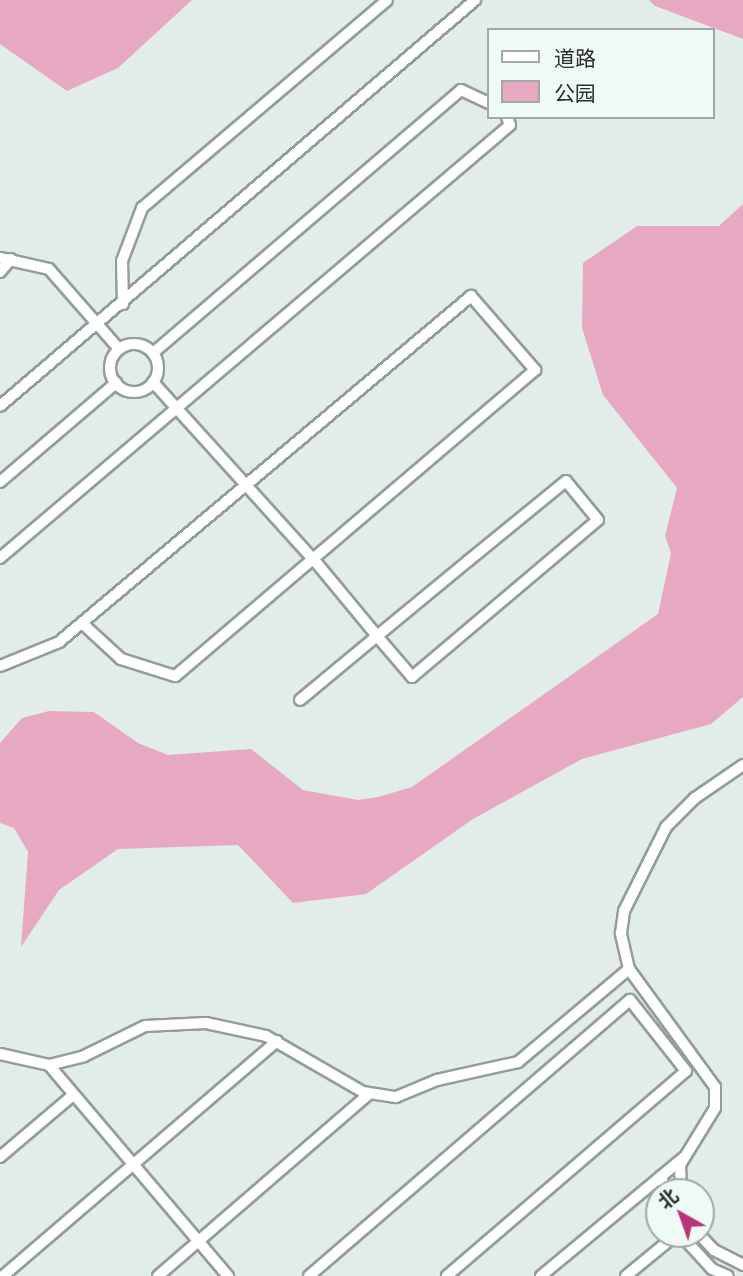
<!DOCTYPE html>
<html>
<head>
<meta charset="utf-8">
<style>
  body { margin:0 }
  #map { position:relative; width:743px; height:1276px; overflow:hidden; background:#e2ede9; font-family:"Asap Condensed","Noto Sans SC",sans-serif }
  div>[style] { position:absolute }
  .green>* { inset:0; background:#e7a9c2 }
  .roads { filter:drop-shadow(2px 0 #939d9a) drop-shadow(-2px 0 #939d9a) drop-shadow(0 2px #939d9a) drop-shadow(0 -2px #939d9a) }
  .street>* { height:10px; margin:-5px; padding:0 5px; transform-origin:5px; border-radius:5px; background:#fff }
  .street>.ring { margin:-5px; padding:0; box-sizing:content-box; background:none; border:10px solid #fff; border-radius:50% }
  span { translate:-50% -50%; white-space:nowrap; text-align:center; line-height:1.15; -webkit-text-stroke:6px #effaf6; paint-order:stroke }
  .legend { position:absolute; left:487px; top:28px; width:228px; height:91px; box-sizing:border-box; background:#effaf6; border:2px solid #a1a9a6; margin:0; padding:9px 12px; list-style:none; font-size:21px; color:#2b2f2e }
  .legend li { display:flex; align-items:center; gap:14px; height:35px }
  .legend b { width:35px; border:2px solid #a1a9a6 }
  .north { position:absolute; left:645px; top:1178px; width:70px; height:70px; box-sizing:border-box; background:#effaf6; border:2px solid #a1a9a6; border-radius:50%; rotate:320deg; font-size:19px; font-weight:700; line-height:28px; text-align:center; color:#2b2f2e }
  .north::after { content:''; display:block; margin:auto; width:24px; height:32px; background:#b9347a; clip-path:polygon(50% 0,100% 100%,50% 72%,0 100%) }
</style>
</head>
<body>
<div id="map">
  <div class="green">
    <i style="clip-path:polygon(0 0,192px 0,118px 68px,67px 91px,0 44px)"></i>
    <i style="clip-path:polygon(649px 0,743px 0,743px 39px,655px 6px)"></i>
    <i style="clip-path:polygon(743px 204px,743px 697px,711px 724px,582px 759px,473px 819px,366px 894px,293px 903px,238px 845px,118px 849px,59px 890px,21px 947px,28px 852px,14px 828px,0 823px,0 743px,22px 718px,49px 711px,94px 712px,138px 743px,168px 755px,251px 749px,303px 790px,358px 800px,378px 797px,412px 787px,658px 614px,671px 553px,665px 536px,677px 488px,603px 395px,582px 328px,583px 263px,637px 226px,719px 226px)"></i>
  </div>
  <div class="roads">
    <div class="street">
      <i style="left:0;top:258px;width:50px;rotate:12.7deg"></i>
      <i style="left:49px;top:269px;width:106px;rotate:48.8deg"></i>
      <i style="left:0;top:272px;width:17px;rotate:-50deg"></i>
      <i style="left:123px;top:304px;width:43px;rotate:-91.3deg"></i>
      <i style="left:122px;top:261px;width:57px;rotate:-69.3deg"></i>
      <i style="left:142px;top:208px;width:321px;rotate:-40.3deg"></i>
      <i class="ring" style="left:110px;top:344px;width:38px;height:38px"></i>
      <i style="left:153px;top:353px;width:405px;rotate:-40.5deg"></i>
      <i style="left:461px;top:90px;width:31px;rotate:25deg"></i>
      <i style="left:153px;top:382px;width:241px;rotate:47.9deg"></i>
      <i style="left:315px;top:561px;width:97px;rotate:50.4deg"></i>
      <i style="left:377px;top:636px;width:54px;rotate:49.5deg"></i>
      <i style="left:412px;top:677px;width:243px;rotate:-40.2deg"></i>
      <i style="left:598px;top:520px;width:50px;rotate:-129.4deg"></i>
      <i style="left:566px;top:481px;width:127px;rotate:140.8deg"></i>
      <i style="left:468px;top:561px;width:118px;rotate:140.5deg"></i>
      <i style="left:377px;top:636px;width:100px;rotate:140.3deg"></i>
      <i style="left:0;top:406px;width:625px;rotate:-40.52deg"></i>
      <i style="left:0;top:482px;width:153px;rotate:-40.5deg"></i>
      <i style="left:0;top:558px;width:669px;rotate:-40.33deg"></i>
      <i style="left:510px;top:125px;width:9px;rotate:-111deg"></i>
      <i style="left:0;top:666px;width:64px;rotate:-22.1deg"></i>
      <i style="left:59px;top:642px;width:538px;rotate:-40.02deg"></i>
      <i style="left:471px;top:296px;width:98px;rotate:49.1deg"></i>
      <i style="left:535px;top:370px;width:472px;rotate:139.6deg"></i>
      <i style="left:175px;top:676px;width:57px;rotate:-162.5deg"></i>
      <i style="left:121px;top:659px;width:53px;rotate:-137.3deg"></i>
      <i style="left:0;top:1054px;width:50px;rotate:12.7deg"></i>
      <i style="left:49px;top:1065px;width:36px;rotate:-14deg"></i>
      <i style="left:84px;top:1056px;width:68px;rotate:-26.2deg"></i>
      <i style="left:145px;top:1026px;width:61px;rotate:-2.8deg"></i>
      <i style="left:206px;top:1023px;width:61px;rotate:12.2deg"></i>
      <i style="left:266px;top:1036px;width:112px;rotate:30deg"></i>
      <i style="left:363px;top:1092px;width:33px;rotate:9deg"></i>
      <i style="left:396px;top:1097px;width:44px;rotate:-22.5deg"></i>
      <i style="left:437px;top:1080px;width:83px;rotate:-12.5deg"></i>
      <i style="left:518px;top:1062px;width:145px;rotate:-40deg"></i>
      <i style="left:49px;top:1065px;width:277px;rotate:49.7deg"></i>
      <i style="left:0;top:1157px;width:94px;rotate:-40.3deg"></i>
      <i style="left:661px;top:1176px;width:17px;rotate:73deg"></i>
      <i style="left:681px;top:1192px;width:27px;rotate:-92deg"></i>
      <i style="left:680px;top:1165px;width:67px;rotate:-58.4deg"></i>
      <i style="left:715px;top:1108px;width:21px;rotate:-90deg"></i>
      <i style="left:715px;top:1087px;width:146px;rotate:-126.1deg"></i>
      <i style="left:629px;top:969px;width:37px;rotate:-103deg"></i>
      <i style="left:621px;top:933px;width:22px;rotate:-82deg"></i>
      <i style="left:624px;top:911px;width:94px;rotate:-63.4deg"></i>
      <i style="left:666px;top:827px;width:41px;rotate:-45deg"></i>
      <i style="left:695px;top:798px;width:58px;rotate:-34.5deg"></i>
      <i style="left:680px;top:1234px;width:47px;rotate:47.6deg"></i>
      <i style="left:712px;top:1269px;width:17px;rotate:24deg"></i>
      <i style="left:699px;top:1234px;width:22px;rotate:47deg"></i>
      <i style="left:714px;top:1250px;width:33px;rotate:27deg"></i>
      <i style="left:3px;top:1276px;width:361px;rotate:-40.6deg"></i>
      <i style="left:158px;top:1276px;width:279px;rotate:-40.8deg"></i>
      <i style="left:309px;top:1276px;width:423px;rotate:-40.7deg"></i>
      <i style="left:630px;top:1000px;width:90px;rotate:51.7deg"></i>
      <i style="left:686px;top:1071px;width:315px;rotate:139.4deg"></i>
      <i style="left:541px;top:1276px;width:185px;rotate:-39.7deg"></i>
      <i style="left:626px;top:1276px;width:66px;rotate:-39.5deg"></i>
    </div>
  </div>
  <ul class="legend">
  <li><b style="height:9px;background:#fff"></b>道路</li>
  <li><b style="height:19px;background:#e7a9c2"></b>公园</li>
  </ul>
  <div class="north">北</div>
</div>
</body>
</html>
